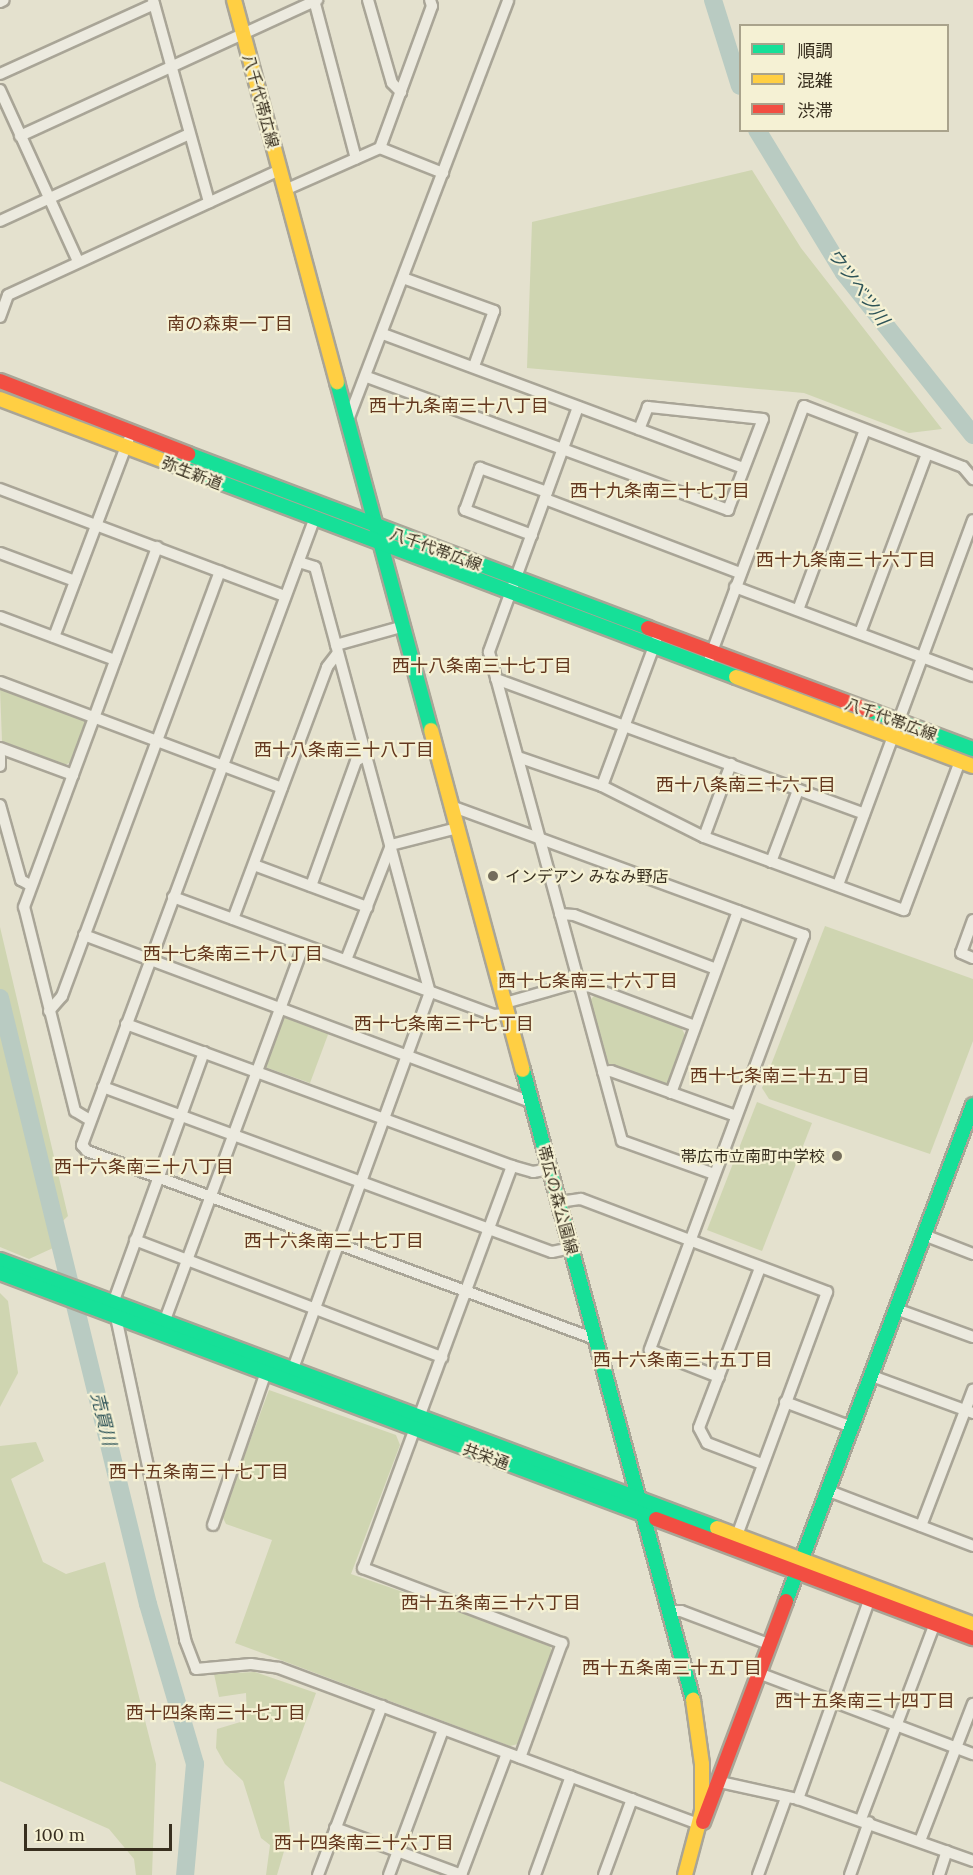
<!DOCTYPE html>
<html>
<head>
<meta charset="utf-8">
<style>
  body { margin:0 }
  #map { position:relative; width:973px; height:1875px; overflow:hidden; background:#e4e1ce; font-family:Lora,"Noto Sans JP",serif }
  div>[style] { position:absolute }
  .green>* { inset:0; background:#cfd5b1 }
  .river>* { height:18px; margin:-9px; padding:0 9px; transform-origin:9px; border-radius:9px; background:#b9cbc2 }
  .roads { filter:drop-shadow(2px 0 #a9a597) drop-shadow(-2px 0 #a9a597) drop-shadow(0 2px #a9a597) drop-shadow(0 -2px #a9a597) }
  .street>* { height:10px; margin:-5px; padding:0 5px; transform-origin:5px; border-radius:5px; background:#eceadf }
  .fast>* { height:14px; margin:-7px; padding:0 7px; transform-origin:7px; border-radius:7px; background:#16e098 }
  .slow>* { height:14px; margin:-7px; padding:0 7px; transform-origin:7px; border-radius:7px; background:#ffcf43 }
  .jam>* { height:14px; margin:-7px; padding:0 7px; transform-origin:7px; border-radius:7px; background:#f24e42 }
  .dots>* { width:16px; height:16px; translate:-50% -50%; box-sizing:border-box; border:3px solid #f5f1d4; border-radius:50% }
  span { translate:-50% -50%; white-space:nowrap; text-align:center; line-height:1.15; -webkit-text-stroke:4.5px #f5f1d4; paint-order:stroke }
  .street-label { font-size:16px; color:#382f1f }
  .poi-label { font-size:16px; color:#382f1f }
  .left { translate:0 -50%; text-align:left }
  .right { translate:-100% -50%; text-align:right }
  .water-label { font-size:18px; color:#2e5458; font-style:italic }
  .neighbourhood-label { font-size:18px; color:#64381f }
  .legend { position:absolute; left:739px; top:24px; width:210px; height:108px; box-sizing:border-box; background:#f5f1d4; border:2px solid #a9a38c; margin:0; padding:8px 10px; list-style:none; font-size:18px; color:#382f1f }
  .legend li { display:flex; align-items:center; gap:12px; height:30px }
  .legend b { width:30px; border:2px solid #a9a38c }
  .scale { position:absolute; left:24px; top:1824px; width:148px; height:27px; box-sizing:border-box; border:3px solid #382f1f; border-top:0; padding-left:8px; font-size:18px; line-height:21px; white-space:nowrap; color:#382f1f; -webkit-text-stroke:4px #f5f1d4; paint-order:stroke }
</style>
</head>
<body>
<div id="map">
  <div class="green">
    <i style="clip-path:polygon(752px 170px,801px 248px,942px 429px,909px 433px,804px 393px,527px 368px,532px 222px)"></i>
    <i style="clip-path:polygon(0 688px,86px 720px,73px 761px,65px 765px,2px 741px)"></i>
    <i style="clip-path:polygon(825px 926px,973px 979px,973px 1041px,930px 1154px,769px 1099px,762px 1088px)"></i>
    <i style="clip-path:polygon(0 927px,68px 1216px,50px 1233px,53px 1248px,29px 1259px,0 1247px)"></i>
    <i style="clip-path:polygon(595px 995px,681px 1027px,685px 1035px,667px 1085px,606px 1066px,589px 1001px)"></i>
    <i style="clip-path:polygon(284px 1016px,329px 1032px,310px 1083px,265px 1067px)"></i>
    <i style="clip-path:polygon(757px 1102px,812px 1123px,762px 1251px,707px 1230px)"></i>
    <i style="clip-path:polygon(0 1293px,8px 1301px,18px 1373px,0 1407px)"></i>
    <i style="clip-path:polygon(269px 1390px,396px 1435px,400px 1445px,351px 1574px,548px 1642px,552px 1651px,518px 1744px,510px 1746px,235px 1643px,272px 1540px,226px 1524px,222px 1516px)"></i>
    <i style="clip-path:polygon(36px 1442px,44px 1461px,11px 1479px,43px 1562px,66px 1574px,105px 1562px,156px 1764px,152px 1875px,136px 1875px,134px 1859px,109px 1829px,0 1781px,0 1446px)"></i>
    <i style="clip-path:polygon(255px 1672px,316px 1693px,284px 1782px,290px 1831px,277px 1875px,266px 1875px,270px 1845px,261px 1838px,243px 1781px,225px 1764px,216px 1748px,217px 1729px,247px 1720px,246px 1693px,219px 1697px,214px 1674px)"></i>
  </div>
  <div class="river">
    <i style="left:713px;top:0;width:90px;rotate:72.6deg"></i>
    <i style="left:757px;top:130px;width:167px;rotate:58.7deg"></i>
    <i style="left:844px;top:273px;width:207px;rotate:51.5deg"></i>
    <i style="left:0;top:998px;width:624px;rotate:76.28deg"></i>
    <i style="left:148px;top:1604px;width:167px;rotate:73.6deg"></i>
    <i style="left:195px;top:1764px;width:111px;rotate:95.1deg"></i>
  </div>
  <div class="roads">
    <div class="street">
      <i style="left:153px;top:0;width:210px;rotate:74.5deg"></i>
      <i style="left:314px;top:0;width:164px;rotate:75.2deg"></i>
      <i style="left:368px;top:0;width:86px;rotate:73.9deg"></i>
      <i style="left:392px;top:83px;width:13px;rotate:45deg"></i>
      <i style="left:0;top:2px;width:4px;rotate:-27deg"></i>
      <i style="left:0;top:74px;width:169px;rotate:-24.4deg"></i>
      <i style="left:0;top:90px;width:188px;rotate:65.5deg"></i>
      <i style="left:20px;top:136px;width:327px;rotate:-24.6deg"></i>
      <i style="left:380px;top:148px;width:68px;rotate:21.6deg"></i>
      <i style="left:285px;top:190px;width:104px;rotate:-23.9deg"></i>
      <i style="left:380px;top:148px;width:151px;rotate:-69.9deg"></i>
      <i style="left:432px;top:6px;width:6px;rotate:-108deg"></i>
      <i style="left:0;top:221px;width:208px;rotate:-24.7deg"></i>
      <i style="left:403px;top:278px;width:97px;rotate:19.9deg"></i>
      <i style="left:494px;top:311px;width:59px;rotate:110deg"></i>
      <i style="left:0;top:317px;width:23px;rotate:-70deg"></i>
      <i style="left:8px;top:295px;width:299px;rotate:-24.7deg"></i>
      <i style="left:383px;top:334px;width:384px;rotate:20.4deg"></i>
      <i style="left:367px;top:377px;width:385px;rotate:20.2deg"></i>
      <i style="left:728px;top:510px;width:97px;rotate:-69deg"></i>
      <i style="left:763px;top:419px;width:116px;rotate:-174deg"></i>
      <i style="left:648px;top:407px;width:24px;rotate:112deg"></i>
      <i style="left:578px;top:407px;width:261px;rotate:110deg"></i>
      <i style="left:489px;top:652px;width:507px;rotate:74.78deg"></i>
      <i style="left:622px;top:1141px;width:98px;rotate:19.7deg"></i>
      <i style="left:348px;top:420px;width:449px;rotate:-69.1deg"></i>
      <i style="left:0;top:489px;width:304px;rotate:20.6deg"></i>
      <i style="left:545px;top:499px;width:209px;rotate:20.8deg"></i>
      <i style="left:314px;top:520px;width:667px;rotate:110.36deg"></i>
      <i style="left:82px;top:1145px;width:8px;rotate:50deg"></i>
      <i style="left:87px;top:1151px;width:542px;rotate:20.31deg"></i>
      <i style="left:532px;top:535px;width:72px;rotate:-159.5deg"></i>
      <i style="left:465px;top:510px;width:45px;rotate:-70.3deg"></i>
      <i style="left:480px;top:468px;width:71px;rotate:19.7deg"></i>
      <i style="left:0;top:553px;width:80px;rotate:20.5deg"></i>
      <i style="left:735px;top:587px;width:254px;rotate:20.5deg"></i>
      <i style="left:798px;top:610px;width:192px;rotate:-69.6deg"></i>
      <i style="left:0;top:617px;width:123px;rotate:20.5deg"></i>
      <i style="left:860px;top:633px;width:191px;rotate:-69.5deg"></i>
      <i style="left:54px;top:637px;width:210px;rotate:-69.3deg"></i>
      <i style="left:336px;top:645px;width:71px;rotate:-15.6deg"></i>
      <i style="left:710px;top:657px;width:268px;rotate:-69.5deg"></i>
      <i style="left:804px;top:406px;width:170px;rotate:21deg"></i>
      <i style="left:963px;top:467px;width:16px;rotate:50deg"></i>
      <i style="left:496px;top:679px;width:392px;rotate:20.1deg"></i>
      <i style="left:0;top:682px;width:301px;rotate:20.6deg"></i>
      <i style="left:0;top:748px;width:78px;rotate:20.3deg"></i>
      <i style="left:0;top:756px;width:10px;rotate:90deg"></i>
      <i style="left:518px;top:757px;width:89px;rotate:19deg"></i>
      <i style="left:602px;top:786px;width:114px;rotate:26.6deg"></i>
      <i style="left:704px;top:837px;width:213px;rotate:20.1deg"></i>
      <i style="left:904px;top:910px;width:159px;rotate:-69.4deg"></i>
      <i style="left:602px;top:786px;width:155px;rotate:-69.6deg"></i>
      <i style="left:0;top:805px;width:78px;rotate:74.4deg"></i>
      <i style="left:21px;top:880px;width:10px;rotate:29deg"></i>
      <i style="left:451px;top:806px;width:376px;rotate:20.1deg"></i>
      <i style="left:804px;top:935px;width:443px;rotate:110.4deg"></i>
      <i style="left:650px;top:1350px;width:74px;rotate:21.4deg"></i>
      <i style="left:704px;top:837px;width:78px;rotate:-69.7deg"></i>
      <i style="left:771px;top:862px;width:77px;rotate:-69.4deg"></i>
      <i style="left:254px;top:865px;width:121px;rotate:20.4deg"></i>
      <i style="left:838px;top:885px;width:389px;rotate:-69.7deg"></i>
      <i style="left:311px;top:886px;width:133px;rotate:-70.2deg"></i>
      <i style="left:356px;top:761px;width:12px;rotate:-31deg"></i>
      <i style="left:173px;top:897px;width:341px;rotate:20.2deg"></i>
      <i style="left:493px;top:1015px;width:14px;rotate:-4deg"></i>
      <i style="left:560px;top:914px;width:14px;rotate:4deg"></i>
      <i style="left:574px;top:915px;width:152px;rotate:20.8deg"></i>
      <i style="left:233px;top:919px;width:269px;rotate:-69.5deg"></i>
      <i style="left:327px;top:667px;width:16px;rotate:-52deg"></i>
      <i style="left:973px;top:920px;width:35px;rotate:110deg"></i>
      <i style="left:961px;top:953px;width:13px;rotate:23deg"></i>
      <i style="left:84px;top:935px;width:477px;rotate:20.5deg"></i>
      <i style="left:346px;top:960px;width:123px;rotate:-68.6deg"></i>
      <i style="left:391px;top:845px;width:68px;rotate:-14.4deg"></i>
      <i style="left:580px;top:988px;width:8px;rotate:-14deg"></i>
      <i style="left:588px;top:986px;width:114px;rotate:20.5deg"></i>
      <i style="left:505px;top:1003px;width:77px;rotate:-15.8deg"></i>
      <i style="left:49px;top:1011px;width:20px;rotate:-49deg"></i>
      <i style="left:62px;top:996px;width:453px;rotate:-69.6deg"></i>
      <i style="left:126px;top:1024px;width:411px;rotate:20.2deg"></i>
      <i style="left:512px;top:1166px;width:22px;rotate:16deg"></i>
      <i style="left:533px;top:1172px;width:17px;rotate:-10deg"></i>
      <i style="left:204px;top:1052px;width:267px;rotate:109.9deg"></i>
      <i style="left:113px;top:1303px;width:345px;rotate:77.9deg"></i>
      <i style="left:185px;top:1640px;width:31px;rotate:69deg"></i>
      <i style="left:196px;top:1669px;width:55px;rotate:-5.2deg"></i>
      <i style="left:251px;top:1664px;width:28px;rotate:8deg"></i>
      <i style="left:279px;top:1668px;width:450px;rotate:20.4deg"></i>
      <i style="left:603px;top:1072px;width:8px;rotate:-7deg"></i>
      <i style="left:611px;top:1071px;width:133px;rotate:19.8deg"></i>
      <i style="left:103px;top:1087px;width:478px;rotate:20.2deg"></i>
      <i style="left:552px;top:1252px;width:19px;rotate:-12deg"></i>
      <i style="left:671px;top:1093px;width:194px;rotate:-69.8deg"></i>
      <i style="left:90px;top:1120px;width:17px;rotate:-149deg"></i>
      <i style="left:75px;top:1111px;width:210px;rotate:-104deg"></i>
      <i style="left:24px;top:907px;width:384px;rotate:-69.7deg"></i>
      <i style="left:512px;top:1166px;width:429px;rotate:110.3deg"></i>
      <i style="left:363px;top:1568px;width:213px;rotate:20.7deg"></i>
      <i style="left:562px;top:1643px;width:122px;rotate:110.1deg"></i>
      <i style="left:559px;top:1202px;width:22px;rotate:-8deg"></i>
      <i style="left:581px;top:1199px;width:263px;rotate:20.7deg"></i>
      <i style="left:827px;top:1292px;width:259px;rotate:110.3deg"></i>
      <i style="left:924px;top:1235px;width:53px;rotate:21.2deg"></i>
      <i style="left:135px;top:1240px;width:329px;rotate:20.9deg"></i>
      <i style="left:760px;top:1268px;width:171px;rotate:110.9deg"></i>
      <i style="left:699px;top:1428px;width:17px;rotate:62deg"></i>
      <i style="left:707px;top:1443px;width:59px;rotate:20.9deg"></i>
      <i style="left:896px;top:1309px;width:82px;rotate:20deg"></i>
      <i style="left:162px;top:1328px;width:407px;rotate:-69.7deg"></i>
      <i style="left:291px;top:1374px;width:406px;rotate:-70deg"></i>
      <i style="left:430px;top:993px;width:441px;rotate:-105.1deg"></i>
      <i style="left:315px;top:567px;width:17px;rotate:-163deg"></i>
      <i style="left:872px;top:1376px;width:108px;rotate:20.1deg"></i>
      <i style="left:785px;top:1402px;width:72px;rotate:20.5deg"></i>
      <i style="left:829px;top:1491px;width:154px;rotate:20.9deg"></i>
      <i style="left:213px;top:1525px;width:165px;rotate:-70.9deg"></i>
      <i style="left:921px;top:1526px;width:146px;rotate:-69.1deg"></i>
      <i style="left:870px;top:1598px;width:214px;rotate:109.7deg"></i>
      <i style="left:798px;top:1799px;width:186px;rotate:19.5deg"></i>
      <i style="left:671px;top:1611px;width:10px"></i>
      <i style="left:681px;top:1611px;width:96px;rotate:20.7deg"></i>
      <i style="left:761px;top:1674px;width:227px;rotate:20.7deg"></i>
      <i style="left:720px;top:1782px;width:75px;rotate:12.4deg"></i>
      <i style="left:861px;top:1819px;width:210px;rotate:-69.3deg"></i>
      <i style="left:335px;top:1828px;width:135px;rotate:20.3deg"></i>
      <i style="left:920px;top:1841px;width:147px;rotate:-68.9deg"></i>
      <i style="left:318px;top:1875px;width:181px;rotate:-69.3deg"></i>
      <i style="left:389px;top:1875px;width:155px;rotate:-69.6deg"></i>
      <i style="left:461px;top:1875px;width:130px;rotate:-69.3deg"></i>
      <i style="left:535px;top:1875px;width:105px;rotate:-70deg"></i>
      <i style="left:604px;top:1875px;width:81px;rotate:-69.8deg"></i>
      <i style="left:758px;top:1875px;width:82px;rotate:-70deg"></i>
      <i style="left:850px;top:1875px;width:56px;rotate:-70.3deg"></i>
      <i style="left:939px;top:1875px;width:25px;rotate:-72deg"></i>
    </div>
    <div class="fast">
      <i style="left:337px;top:382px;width:360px;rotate:74.9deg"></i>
      <i style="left:188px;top:454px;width:492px;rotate:20.7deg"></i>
      <i style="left:172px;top:464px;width:603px;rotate:20.69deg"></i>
      <i style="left:869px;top:710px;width:111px;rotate:20.6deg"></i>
      <i style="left:523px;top:1070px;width:653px;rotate:74.9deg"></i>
      <i style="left:0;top:1260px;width:765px;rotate:20.49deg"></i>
      <i style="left:0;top:1273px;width:701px;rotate:20.56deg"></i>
      <i style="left:786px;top:1601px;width:530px;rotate:-69.34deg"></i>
    </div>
    <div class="slow">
      <i style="left:234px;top:0;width:396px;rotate:74.9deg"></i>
      <i style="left:0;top:399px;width:184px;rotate:20.7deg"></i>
      <i style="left:736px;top:677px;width:253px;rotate:20.6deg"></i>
      <i style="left:431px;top:730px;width:352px;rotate:74.9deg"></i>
      <i style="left:717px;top:1528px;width:273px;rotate:20.6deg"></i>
      <i style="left:685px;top:1875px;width:66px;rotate:-75.1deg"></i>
      <i style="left:702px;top:1811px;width:47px;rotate:-90deg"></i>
      <i style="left:702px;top:1764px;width:65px;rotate:-98deg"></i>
    </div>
    <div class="jam">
      <i style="left:0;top:381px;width:202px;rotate:21.2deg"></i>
      <i style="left:648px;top:628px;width:236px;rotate:20.4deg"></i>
      <i style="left:656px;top:1519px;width:339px;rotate:20.6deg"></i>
      <i style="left:703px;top:1822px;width:236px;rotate:-69.4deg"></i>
    </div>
  </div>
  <div class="dots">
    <i style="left:493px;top:876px;background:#746d5c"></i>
    <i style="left:837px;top:1156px;background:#746d5c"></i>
  </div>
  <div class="street-label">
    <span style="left:261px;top:101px;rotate:75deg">八千代帯広線</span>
    <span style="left:192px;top:473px;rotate:21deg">弥生新道</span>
    <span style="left:436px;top:549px;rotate:20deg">八千代帯広線</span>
    <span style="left:891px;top:719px;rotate:20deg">八千代帯広線</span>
    <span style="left:558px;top:1200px;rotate:75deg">帯広の森公園線</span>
    <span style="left:486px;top:1456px;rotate:20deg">共栄通</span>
  </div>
  <div class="poi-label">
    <span class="left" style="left:505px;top:876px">インデアン みなみ野店</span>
    <span class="right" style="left:825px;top:1156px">帯広市立南町中学校</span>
  </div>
  <div class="water-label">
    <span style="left:858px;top:287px;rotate:54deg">ウツベツ川</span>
    <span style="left:103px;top:1419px;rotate:76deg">売買川</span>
  </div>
  <div class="neighbourhood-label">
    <span style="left:230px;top:324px">南の森東一丁目</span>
    <span style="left:459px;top:406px">西十九条南三十八丁目</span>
    <span style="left:660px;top:491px">西十九条南三十七丁目</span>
    <span style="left:846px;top:560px">西十九条南三十六丁目</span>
    <span style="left:482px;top:666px">西十八条南三十七丁目</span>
    <span style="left:344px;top:750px">西十八条南三十八丁目</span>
    <span style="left:746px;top:785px">西十八条南三十六丁目</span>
    <span style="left:233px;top:954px">西十七条南三十八丁目</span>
    <span style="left:588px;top:981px">西十七条南三十六丁目</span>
    <span style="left:444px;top:1024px">西十七条南三十七丁目</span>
    <span style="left:780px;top:1076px">西十七条南三十五丁目</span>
    <span style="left:144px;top:1167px">西十六条南三十八丁目</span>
    <span style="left:334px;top:1241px">西十六条南三十七丁目</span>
    <span style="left:683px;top:1360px">西十六条南三十五丁目</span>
    <span style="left:199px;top:1472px">西十五条南三十七丁目</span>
    <span style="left:491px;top:1603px">西十五条南三十六丁目</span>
    <span style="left:672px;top:1668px">西十五条南三十五丁目</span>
    <span style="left:865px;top:1701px">西十五条南三十四丁目</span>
    <span style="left:216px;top:1713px">西十四条南三十七丁目</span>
    <span style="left:364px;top:1843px">西十四条南三十六丁目</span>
  </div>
  <ul class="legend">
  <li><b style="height:8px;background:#16e098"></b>順調</li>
  <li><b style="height:8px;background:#ffcf43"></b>混雑</li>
  <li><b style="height:8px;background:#f24e42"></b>渋滞</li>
  </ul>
  <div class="scale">100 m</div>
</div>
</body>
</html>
